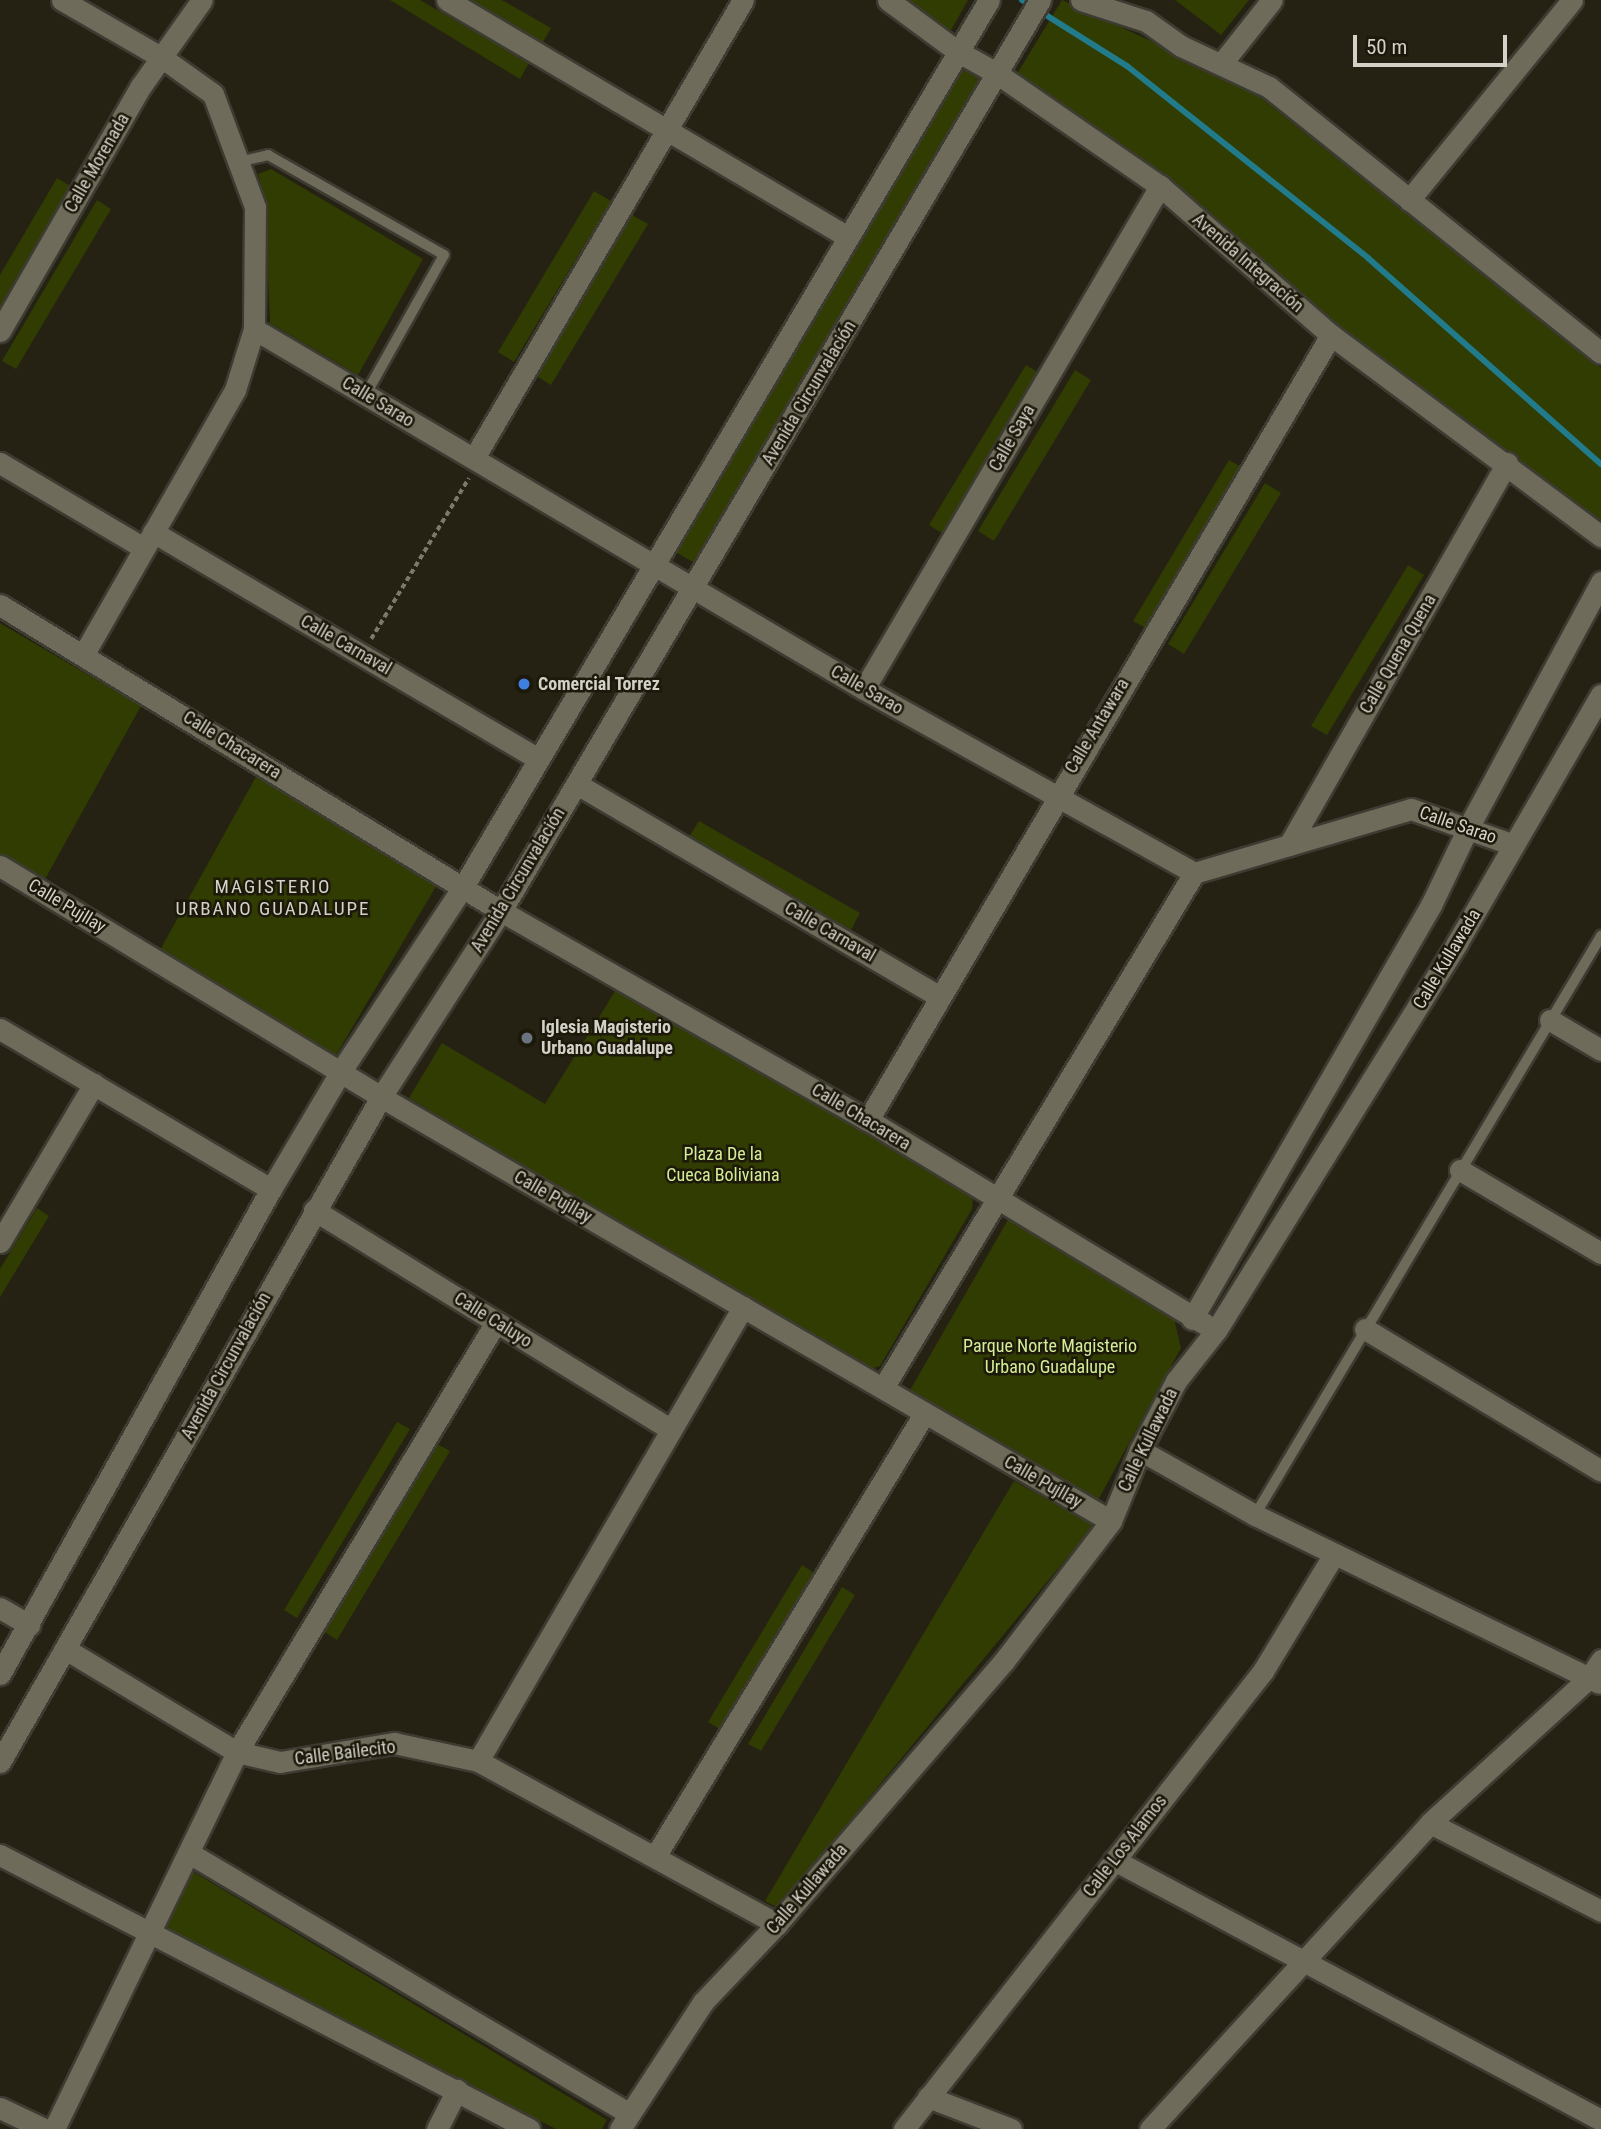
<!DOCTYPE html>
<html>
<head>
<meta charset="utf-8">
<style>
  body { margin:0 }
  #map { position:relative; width:1601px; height:2129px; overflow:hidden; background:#252214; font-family:"Roboto Condensed",sans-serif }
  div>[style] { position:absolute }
  .green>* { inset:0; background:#303c01 }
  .stream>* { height:6px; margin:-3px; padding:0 3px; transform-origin:3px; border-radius:3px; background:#227b8b }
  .path>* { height:3.5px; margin-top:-1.75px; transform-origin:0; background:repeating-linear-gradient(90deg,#7b786d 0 5px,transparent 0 8.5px) }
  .roads { filter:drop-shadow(2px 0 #3d3b32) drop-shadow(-2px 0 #3d3b32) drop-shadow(0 2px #3d3b32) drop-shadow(0 -2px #3d3b32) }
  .lane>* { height:10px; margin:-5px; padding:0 5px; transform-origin:5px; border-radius:5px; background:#6e6b5a }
  .street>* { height:21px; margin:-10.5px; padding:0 10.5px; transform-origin:10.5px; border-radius:10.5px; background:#6e6b5a }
  .secondary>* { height:21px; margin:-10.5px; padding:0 10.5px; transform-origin:10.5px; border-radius:10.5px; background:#6e6b5a }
  .dots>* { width:19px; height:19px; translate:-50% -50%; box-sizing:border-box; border:4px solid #1c180a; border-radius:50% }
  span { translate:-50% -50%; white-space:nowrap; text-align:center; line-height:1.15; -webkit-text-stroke:5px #1c180a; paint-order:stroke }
  .street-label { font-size:18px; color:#d3d1c8 }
  .poi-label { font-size:18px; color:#d3d1c8; font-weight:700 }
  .left { translate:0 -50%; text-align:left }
  .park-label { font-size:18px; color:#d4ed97 }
  .neighbourhood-label { font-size:19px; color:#d3d1c8; letter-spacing:2px }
  .scale { position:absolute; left:1353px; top:35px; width:154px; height:32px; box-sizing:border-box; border:4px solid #d3d1c8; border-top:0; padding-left:9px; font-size:21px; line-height:24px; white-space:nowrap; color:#d3d1c8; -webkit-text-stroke:5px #1c180a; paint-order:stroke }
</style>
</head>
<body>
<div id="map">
  <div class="green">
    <i style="clip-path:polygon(390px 0,420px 0,529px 63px,520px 79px)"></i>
    <i style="clip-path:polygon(465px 0,502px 0,551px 28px,542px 44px)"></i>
    <i style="clip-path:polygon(909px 0,968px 0,950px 32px)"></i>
    <i style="clip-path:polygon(1062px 0,1242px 83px,1601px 368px,1601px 526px,1330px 321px,1166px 178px,1017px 74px)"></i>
    <i style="clip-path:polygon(1175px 0,1249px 0,1221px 35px)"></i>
    <i style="clip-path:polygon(968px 69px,977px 75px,979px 84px,696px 564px,674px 551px,960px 73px)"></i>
    <i style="clip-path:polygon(271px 169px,423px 259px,358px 375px,270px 323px,265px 200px,258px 174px)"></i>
    <i style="clip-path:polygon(57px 178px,72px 187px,0 309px,0 275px)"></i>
    <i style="clip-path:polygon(594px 191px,611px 201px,514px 362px,498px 352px)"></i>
    <i style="clip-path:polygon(97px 200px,111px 209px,16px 369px,2px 361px)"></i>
    <i style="clip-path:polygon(632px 215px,648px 224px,551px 385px,535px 375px)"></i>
    <i style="clip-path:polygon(1026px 365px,1042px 375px,945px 535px,929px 525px)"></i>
    <i style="clip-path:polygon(1075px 370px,1091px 380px,994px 541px,978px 531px)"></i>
    <i style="clip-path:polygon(1229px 460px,1246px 470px,1149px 630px,1133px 621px)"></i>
    <i style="clip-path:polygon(1265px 483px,1281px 493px,1184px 654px,1168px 644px)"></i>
    <i style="clip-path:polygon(1408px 565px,1424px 575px,1327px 735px,1311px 726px)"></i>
    <i style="clip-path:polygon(0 623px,141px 706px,44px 881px,0 855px)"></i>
    <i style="clip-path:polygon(257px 775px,438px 883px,336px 1055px,160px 950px)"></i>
    <i style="clip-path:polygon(699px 821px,860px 913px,851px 930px,689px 837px)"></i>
    <i style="clip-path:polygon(619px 985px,973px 1196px,972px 1209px,880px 1366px,867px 1370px,409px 1098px,442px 1043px,545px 1104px)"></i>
    <i style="clip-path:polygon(37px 1208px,49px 1216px,0 1297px,0 1269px)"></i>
    <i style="clip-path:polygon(1009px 1218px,1173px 1314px,1181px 1348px,1098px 1500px,909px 1392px)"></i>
    <i style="clip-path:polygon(397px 1422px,410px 1429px,297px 1618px,284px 1610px)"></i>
    <i style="clip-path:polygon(437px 1444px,450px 1451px,337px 1640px,325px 1632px)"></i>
    <i style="clip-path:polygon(1014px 1481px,1094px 1525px,778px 1908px,765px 1901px)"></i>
    <i style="clip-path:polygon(802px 1565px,814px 1573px,720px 1729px,708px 1722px)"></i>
    <i style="clip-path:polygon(842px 1587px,855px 1595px,761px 1751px,748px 1744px)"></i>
    <i style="clip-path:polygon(192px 1871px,607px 2120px,602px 2129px,556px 2129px,163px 1930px)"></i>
  </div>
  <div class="stream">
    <i style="left:1022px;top:0;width:124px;rotate:32.2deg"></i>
    <i style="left:1127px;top:66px;width:308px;rotate:38.5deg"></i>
    <i style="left:1368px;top:258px;width:311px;rotate:41.5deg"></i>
  </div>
  <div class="path">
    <i style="left:371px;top:639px;width:188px;rotate:-58.7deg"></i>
  </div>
  <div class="roads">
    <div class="lane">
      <i style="left:238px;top:162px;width:31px;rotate:-13deg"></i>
      <i style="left:268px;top:155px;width:202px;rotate:29.6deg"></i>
      <i style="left:444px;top:255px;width:159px;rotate:119.3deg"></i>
      <i style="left:1255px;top:1515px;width:675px;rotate:-59.14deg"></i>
    </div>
    <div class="street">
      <i style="left:62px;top:0;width:118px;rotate:30deg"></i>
      <i style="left:164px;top:59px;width:60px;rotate:35.5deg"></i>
      <i style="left:213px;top:94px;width:121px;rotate:69.6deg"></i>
      <i style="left:255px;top:207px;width:122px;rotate:90.5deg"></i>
      <i style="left:254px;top:329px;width:64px;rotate:107.3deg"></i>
      <i style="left:235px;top:390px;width:304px;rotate:119.8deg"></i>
      <i style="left:447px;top:0;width:464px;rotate:30.6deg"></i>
      <i style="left:1081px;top:0;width:68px;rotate:17.9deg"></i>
      <i style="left:1146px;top:21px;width:43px;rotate:35.5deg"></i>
      <i style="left:1181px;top:46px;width:97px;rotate:25deg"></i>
      <i style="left:1269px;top:87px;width:425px;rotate:38.7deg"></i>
      <i style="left:1222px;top:63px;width:80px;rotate:-51.6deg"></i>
      <i style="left:998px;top:74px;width:197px;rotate:34.7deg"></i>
      <i style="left:1160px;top:186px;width:227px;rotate:41.1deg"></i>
      <i style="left:1331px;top:335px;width:337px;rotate:36.7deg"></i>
      <i style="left:1409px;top:200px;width:258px;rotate:-50.8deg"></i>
      <i style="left:254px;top:329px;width:708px;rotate:30.55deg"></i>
      <i style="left:864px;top:689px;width:378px;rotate:29.1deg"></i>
      <i style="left:1194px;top:873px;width:226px;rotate:-16.4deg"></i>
      <i style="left:1411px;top:809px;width:109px;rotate:19.3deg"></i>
      <i style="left:0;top:331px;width:283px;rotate:-60.1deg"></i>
      <i style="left:141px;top:86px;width:105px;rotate:-54.7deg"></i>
      <i style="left:474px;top:458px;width:531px;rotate:-59.57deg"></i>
      <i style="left:0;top:463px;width:167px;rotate:30.6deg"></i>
      <i style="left:153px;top:532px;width:447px;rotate:30.5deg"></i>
      <i style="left:864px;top:689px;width:584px;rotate:-59.52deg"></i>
      <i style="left:577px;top:784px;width:420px;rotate:30.4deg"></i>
      <i style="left:1289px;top:845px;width:440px;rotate:-60.3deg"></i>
      <i style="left:0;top:866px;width:446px;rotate:31.2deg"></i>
      <i style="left:381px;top:1097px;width:844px;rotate:30.15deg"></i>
      <i style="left:501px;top:911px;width:422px;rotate:29.7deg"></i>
      <i style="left:868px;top:1120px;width:394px;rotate:31.2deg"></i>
      <i style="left:1550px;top:1020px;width:59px;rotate:30.5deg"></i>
      <i style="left:0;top:1029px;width:315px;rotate:30.6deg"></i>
      <i style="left:868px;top:1120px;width:911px;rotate:-59.47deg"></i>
      <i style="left:1460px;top:1170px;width:164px;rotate:30.5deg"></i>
      <i style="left:314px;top:1210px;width:419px;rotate:31.6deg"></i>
      <i style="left:0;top:1242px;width:184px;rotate:-59.3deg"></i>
      <i style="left:1192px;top:1319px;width:478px;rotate:-60deg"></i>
      <i style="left:1431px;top:905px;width:85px;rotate:-64.3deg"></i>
      <i style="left:1468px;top:828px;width:280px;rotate:-61.6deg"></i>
      <i style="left:1365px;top:1329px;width:275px;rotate:31deg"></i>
      <i style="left:883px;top:1388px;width:602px;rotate:-58.87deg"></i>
      <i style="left:1140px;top:1450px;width:132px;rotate:29.5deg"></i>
      <i style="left:1255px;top:1515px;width:383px;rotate:26deg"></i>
      <i style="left:0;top:1608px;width:34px;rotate:30deg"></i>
      <i style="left:67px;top:1650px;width:198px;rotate:31deg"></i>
      <i style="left:237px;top:1752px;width:44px;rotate:13.1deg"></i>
      <i style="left:280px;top:1762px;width:116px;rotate:-9.5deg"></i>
      <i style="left:394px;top:1743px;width:86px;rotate:12.1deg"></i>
      <i style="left:478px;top:1761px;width:341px;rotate:28.6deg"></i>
      <i style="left:478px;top:1761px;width:526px;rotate:-59.73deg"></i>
      <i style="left:1430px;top:1823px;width:192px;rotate:27.2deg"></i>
      <i style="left:189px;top:1853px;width:512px;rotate:30.62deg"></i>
      <i style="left:0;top:1855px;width:596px;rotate:27.38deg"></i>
      <i style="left:656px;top:1855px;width:516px;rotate:-58.71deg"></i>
      <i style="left:1114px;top:1860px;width:552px;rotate:28.1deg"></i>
      <i style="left:928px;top:2097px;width:89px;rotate:21.1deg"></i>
      <i style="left:0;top:2108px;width:49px;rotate:25.5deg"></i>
      <i style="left:54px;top:2129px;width:419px;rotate:-64.1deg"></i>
      <i style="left:237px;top:1752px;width:502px;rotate:-58.94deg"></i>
      <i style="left:437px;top:2129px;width:44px;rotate:-62.9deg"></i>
      <i style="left:620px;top:2129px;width:152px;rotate:-56.8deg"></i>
      <i style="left:703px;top:2002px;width:108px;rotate:-46.5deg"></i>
      <i style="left:777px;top:1924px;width:347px;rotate:-49.2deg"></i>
      <i style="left:1004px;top:1661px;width:176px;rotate:-52.6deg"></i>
      <i style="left:1111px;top:1521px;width:77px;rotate:-67.8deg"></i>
      <i style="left:1140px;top:1450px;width:78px;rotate:-62.4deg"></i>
      <i style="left:1176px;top:1381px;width:66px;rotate:-51.7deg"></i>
      <i style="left:1217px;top:1329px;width:455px;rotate:-58.1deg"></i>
      <i style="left:1457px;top:943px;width:287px;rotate:-59.9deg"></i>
      <i style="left:904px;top:2129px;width:582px;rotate:-51.91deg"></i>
      <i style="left:1263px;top:1671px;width:137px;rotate:-58.7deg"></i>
      <i style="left:1150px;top:2129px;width:415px;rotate:-47.5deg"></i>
      <i style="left:1430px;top:1823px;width:215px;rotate:-42.4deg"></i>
      <i style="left:1589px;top:1678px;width:22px;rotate:-56deg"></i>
    </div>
    <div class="secondary">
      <i style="left:888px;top:0;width:86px;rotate:36.5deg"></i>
      <i style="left:957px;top:51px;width:47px;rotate:29.3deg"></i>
      <i style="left:0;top:605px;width:587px;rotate:31.42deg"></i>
      <i style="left:0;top:1674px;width:556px;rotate:-60.81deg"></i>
      <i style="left:271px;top:1189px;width:137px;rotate:-59.3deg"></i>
      <i style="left:341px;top:1071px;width:221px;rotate:-56.5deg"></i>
      <i style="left:463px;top:887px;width:1031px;rotate:-59.33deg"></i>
      <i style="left:0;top:1762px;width:766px;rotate:-60.19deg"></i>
      <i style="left:381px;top:1097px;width:221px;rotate:-57.2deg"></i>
      <i style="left:501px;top:911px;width:1059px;rotate:-59.39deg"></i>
    </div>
  </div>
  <div class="dots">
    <i style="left:524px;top:684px;background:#3f7fe0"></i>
    <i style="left:527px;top:1038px;background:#6b7280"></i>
  </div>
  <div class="street-label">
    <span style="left:97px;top:163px;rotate:-60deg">Calle Morenada</span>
    <span style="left:1248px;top:263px;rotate:41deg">Avenida Integración</span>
    <span style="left:809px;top:393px;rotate:-59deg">Avenida Circunvalación</span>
    <span style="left:378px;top:402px;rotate:31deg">Calle Sarao</span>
    <span style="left:1012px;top:438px;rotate:-60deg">Calle Saya</span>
    <span style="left:346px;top:645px;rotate:30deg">Calle Carnaval</span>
    <span style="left:1398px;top:654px;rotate:-60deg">Calle Quena Quena</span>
    <span style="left:867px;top:690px;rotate:30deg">Calle Sarao</span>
    <span style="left:1097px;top:726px;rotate:-59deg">Calle Antawara</span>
    <span style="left:232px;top:745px;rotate:32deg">Calle Chacarera</span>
    <span style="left:1458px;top:825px;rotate:19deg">Calle Sarao</span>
    <span style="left:518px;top:880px;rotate:-59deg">Avenida Circunvalación</span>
    <span style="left:67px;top:906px;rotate:31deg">Calle Pujllay</span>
    <span style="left:830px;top:932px;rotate:30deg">Calle Carnaval</span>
    <span style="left:1447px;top:959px;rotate:-59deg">Calle Kullawada</span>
    <span style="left:861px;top:1117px;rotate:31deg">Calle Chacarera</span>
    <span style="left:553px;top:1197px;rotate:30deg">Calle Pujllay</span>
    <span style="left:493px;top:1320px;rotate:32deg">Calle Caluyo</span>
    <span style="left:226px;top:1366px;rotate:-61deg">Avenida Circunvalación</span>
    <span style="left:1148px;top:1440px;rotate:-64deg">Calle Kullawada</span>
    <span style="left:1043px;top:1482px;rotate:30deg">Calle Pujllay</span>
    <span style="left:345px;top:1753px;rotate:-7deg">Calle Bailecito</span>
    <span style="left:1125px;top:1846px;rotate:-52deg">Calle Los Alamos</span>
    <span style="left:807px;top:1889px;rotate:-49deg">Calle Kullawada</span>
  </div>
  <div class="poi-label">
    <span class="left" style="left:538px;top:684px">Comercial Torrez</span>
    <span class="left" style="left:541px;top:1038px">Iglesia Magisterio<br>Urbano Guadalupe</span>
  </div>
  <div class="park-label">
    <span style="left:723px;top:1165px">Plaza De la<br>Cueca Boliviana</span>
    <span style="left:1050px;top:1357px">Parque Norte Magisterio<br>Urbano Guadalupe</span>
  </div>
  <div class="neighbourhood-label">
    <span style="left:273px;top:898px">MAGISTERIO<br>URBANO GUADALUPE</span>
  </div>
  <div class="scale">50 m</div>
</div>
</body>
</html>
